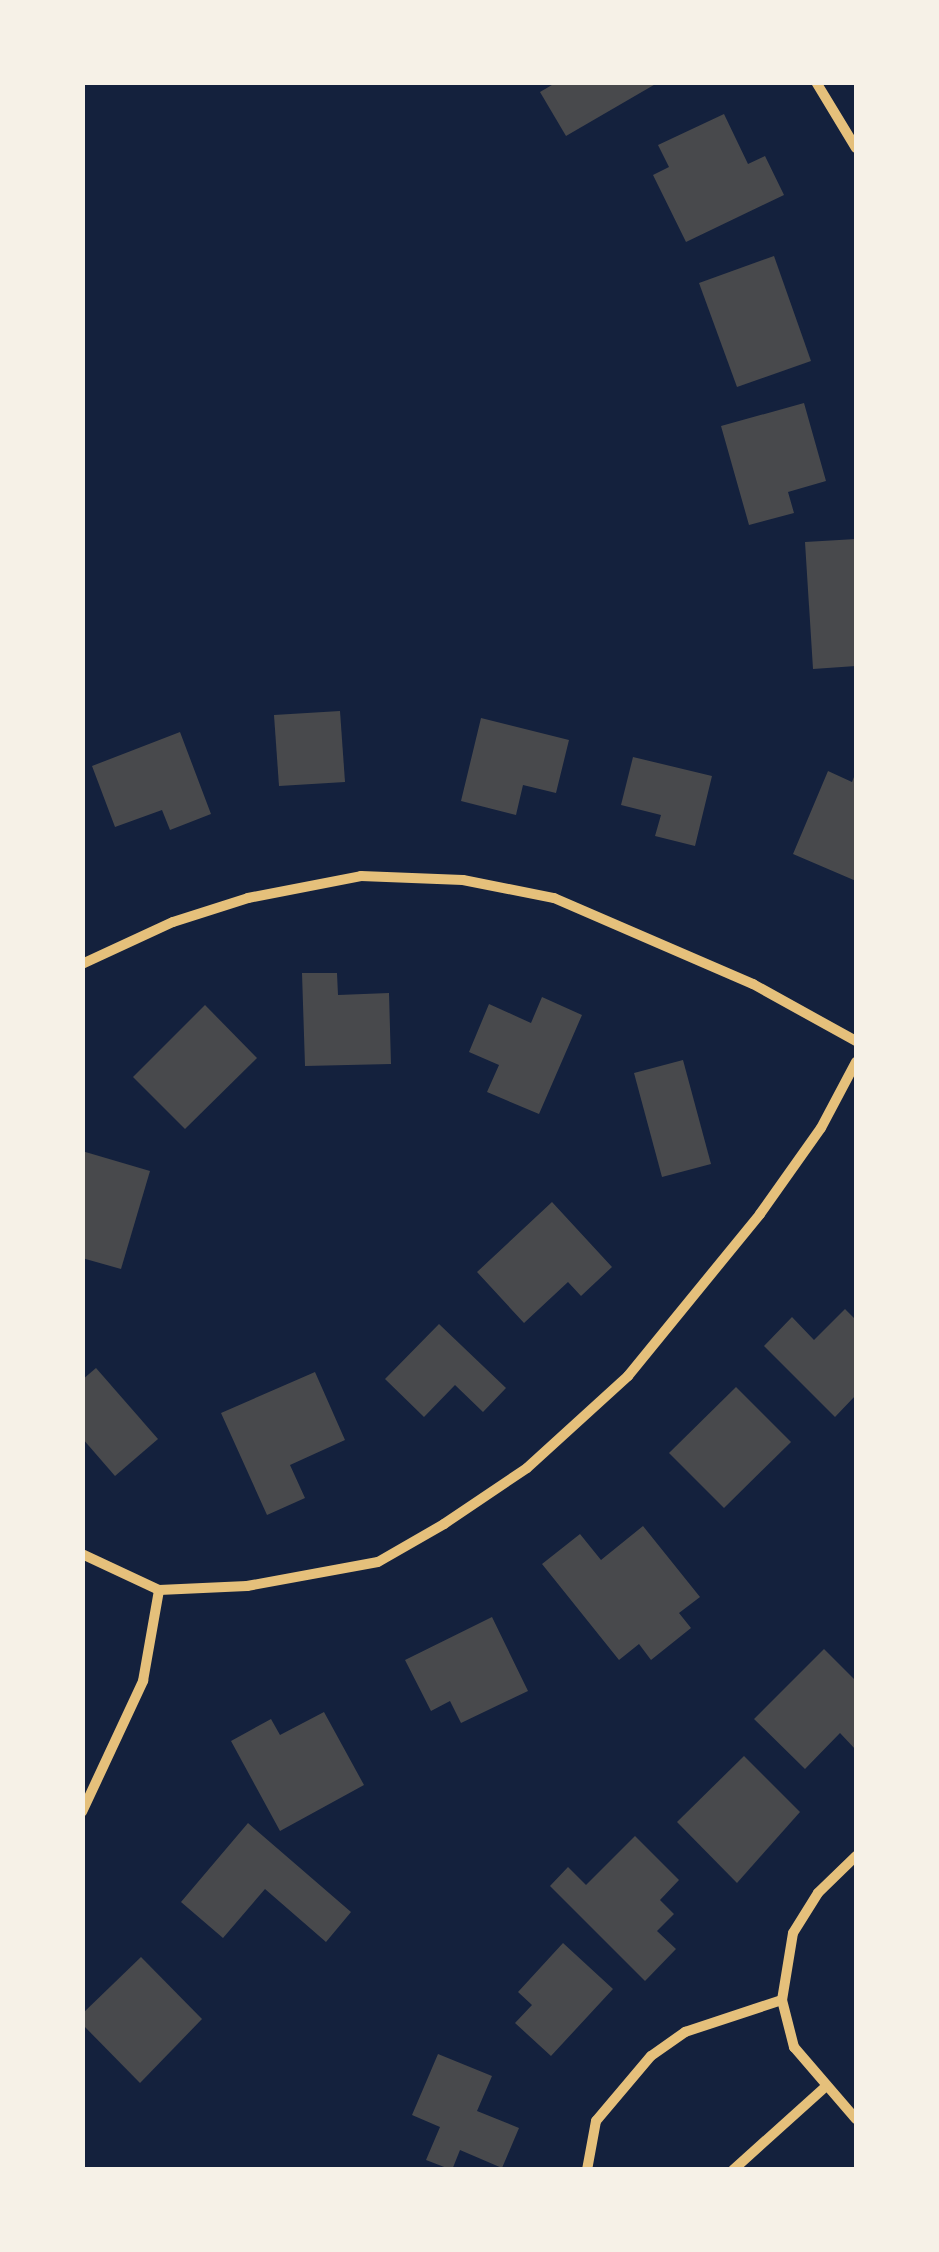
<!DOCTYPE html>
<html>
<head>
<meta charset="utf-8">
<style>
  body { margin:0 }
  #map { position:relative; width:939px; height:2252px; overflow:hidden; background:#14213d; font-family:"Roboto Condensed",sans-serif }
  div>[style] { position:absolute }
  .building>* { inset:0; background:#48494c }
  .minor>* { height:10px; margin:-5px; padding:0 5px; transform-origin:5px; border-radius:5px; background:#e5c07b }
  span { translate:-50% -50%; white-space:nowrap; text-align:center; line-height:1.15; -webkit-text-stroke:8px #f6f1e7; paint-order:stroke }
  .frame { position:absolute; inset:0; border:85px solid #f6f1e7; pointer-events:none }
</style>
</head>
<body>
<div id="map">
  <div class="building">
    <i style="clip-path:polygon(557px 82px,659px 82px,566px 136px,540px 92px)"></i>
    <i style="clip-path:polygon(724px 114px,748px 164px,765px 156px,784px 195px,686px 242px,653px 175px,669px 167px,658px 145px)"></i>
    <i style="clip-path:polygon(774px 256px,811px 361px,737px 387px,699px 283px)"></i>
    <i style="clip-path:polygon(804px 403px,826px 481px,788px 492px,794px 513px,749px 525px,721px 426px)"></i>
    <i style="clip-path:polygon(856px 539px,856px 666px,813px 669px,805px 542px)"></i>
    <i style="clip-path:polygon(340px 711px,345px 782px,279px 786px,274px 715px)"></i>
    <i style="clip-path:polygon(481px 718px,569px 740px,556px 793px,523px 785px,516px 815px,461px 801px)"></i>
    <i style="clip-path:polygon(180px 732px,211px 814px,170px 830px,162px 810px,115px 827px,92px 766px)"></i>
    <i style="clip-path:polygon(633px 757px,712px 776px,695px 846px,655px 836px,661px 815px,621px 805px)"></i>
    <i style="clip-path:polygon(828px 771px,852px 782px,856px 772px,856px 881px,793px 854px)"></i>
    <i style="clip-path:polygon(302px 973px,337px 973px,338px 995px,389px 993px,391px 1064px,305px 1066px)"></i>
    <i style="clip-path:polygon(542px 997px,582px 1015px,539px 1114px,487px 1092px,499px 1065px,469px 1052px,489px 1004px,531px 1023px)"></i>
    <i style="clip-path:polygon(205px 1005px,257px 1058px,185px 1129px,133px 1077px)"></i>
    <i style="clip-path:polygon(683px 1060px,711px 1164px,662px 1177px,634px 1073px)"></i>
    <i style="clip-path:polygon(82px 1151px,150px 1171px,121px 1269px,82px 1258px)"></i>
    <i style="clip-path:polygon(552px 1202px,612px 1267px,581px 1296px,568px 1282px,524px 1323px,477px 1272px)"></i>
    <i style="clip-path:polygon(845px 1309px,856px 1320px,856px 1395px,835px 1417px,764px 1346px,792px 1317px,814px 1340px)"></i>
    <i style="clip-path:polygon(439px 1324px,506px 1388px,483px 1412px,455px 1385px,424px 1417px,385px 1379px)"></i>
    <i style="clip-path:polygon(96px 1368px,158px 1439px,115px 1476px,82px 1438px,82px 1380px)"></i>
    <i style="clip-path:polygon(315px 1372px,345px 1440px,290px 1465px,305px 1498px,267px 1515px,221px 1413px)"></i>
    <i style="clip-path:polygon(736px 1387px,791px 1442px,724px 1508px,669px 1453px)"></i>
    <i style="clip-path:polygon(643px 1526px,700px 1597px,679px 1613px,691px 1628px,651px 1660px,639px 1644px,619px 1660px,542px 1564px,580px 1534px,601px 1560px)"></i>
    <i style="clip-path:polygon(492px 1617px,528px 1691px,461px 1723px,450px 1701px,431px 1711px,405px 1660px)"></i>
    <i style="clip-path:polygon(824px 1649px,856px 1681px,856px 1750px,840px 1733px,805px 1769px,754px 1719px)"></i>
    <i style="clip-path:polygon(324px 1712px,364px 1785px,280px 1831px,231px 1741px,271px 1719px,280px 1735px)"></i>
    <i style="clip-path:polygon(744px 1756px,800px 1812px,737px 1883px,677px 1822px)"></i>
    <i style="clip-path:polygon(248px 1823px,351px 1912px,326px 1942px,265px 1889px,223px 1938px,181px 1902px)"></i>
    <i style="clip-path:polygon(635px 1836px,679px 1880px,660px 1900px,674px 1914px,657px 1931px,676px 1949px,645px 1981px,550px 1886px,568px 1867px,586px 1885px)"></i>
    <i style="clip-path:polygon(563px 1943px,613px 1989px,551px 2056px,515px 2023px,532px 2005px,518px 1992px)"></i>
    <i style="clip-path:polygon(141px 1957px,202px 2019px,140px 2083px,82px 2024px,82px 2014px)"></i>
    <i style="clip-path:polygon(438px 2054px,492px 2076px,477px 2111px,519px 2128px,502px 2168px,460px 2150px,452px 2170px,426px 2160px,440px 2127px,412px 2115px)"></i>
  </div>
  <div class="minor">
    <i style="left:816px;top:82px;width:77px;rotate:58.8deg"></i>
    <i style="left:82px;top:964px;width:100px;rotate:-24.8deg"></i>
    <i style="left:173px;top:922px;width:79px;rotate:-17.7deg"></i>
    <i style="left:248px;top:898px;width:115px;rotate:-11deg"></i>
    <i style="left:361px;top:876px;width:102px;rotate:2.2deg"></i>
    <i style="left:463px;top:880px;width:93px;rotate:11.2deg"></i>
    <i style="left:554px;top:898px;width:217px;rotate:23.4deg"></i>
    <i style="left:753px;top:984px;width:118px;rotate:29deg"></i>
    <i style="left:82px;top:1554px;width:85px;rotate:25.1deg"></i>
    <i style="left:159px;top:1590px;width:88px;rotate:-2.6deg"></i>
    <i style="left:247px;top:1586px;width:133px;rotate:-10.4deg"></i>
    <i style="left:378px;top:1562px;width:76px;rotate:-29.9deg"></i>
    <i style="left:444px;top:1524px;width:100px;rotate:-34deg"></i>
    <i style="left:527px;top:1468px;width:137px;rotate:-42.3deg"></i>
    <i style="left:628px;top:1376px;width:209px;rotate:-50.8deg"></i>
    <i style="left:760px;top:1214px;width:105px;rotate:-54.7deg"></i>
    <i style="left:821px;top:1128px;width:75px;rotate:-62.1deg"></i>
    <i style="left:82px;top:1812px;width:145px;rotate:-65deg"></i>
    <i style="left:143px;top:1681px;width:92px;rotate:-80deg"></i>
    <i style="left:856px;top:1856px;width:53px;rotate:135.8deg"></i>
    <i style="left:818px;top:1893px;width:47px;rotate:122deg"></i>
    <i style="left:793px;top:1933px;width:68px;rotate:99.3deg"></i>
    <i style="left:782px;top:2000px;width:49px;rotate:75.7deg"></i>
    <i style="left:794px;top:2047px;width:95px;rotate:49.3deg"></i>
    <i style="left:587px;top:2170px;width:50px;rotate:-79.6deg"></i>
    <i style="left:596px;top:2121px;width:85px;rotate:-49.8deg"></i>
    <i style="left:651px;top:2056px;width:42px;rotate:-35.2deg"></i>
    <i style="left:685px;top:2032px;width:102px;rotate:-18.3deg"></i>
    <i style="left:733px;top:2170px;width:122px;rotate:-42deg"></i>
  </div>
  <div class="frame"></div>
</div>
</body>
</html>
